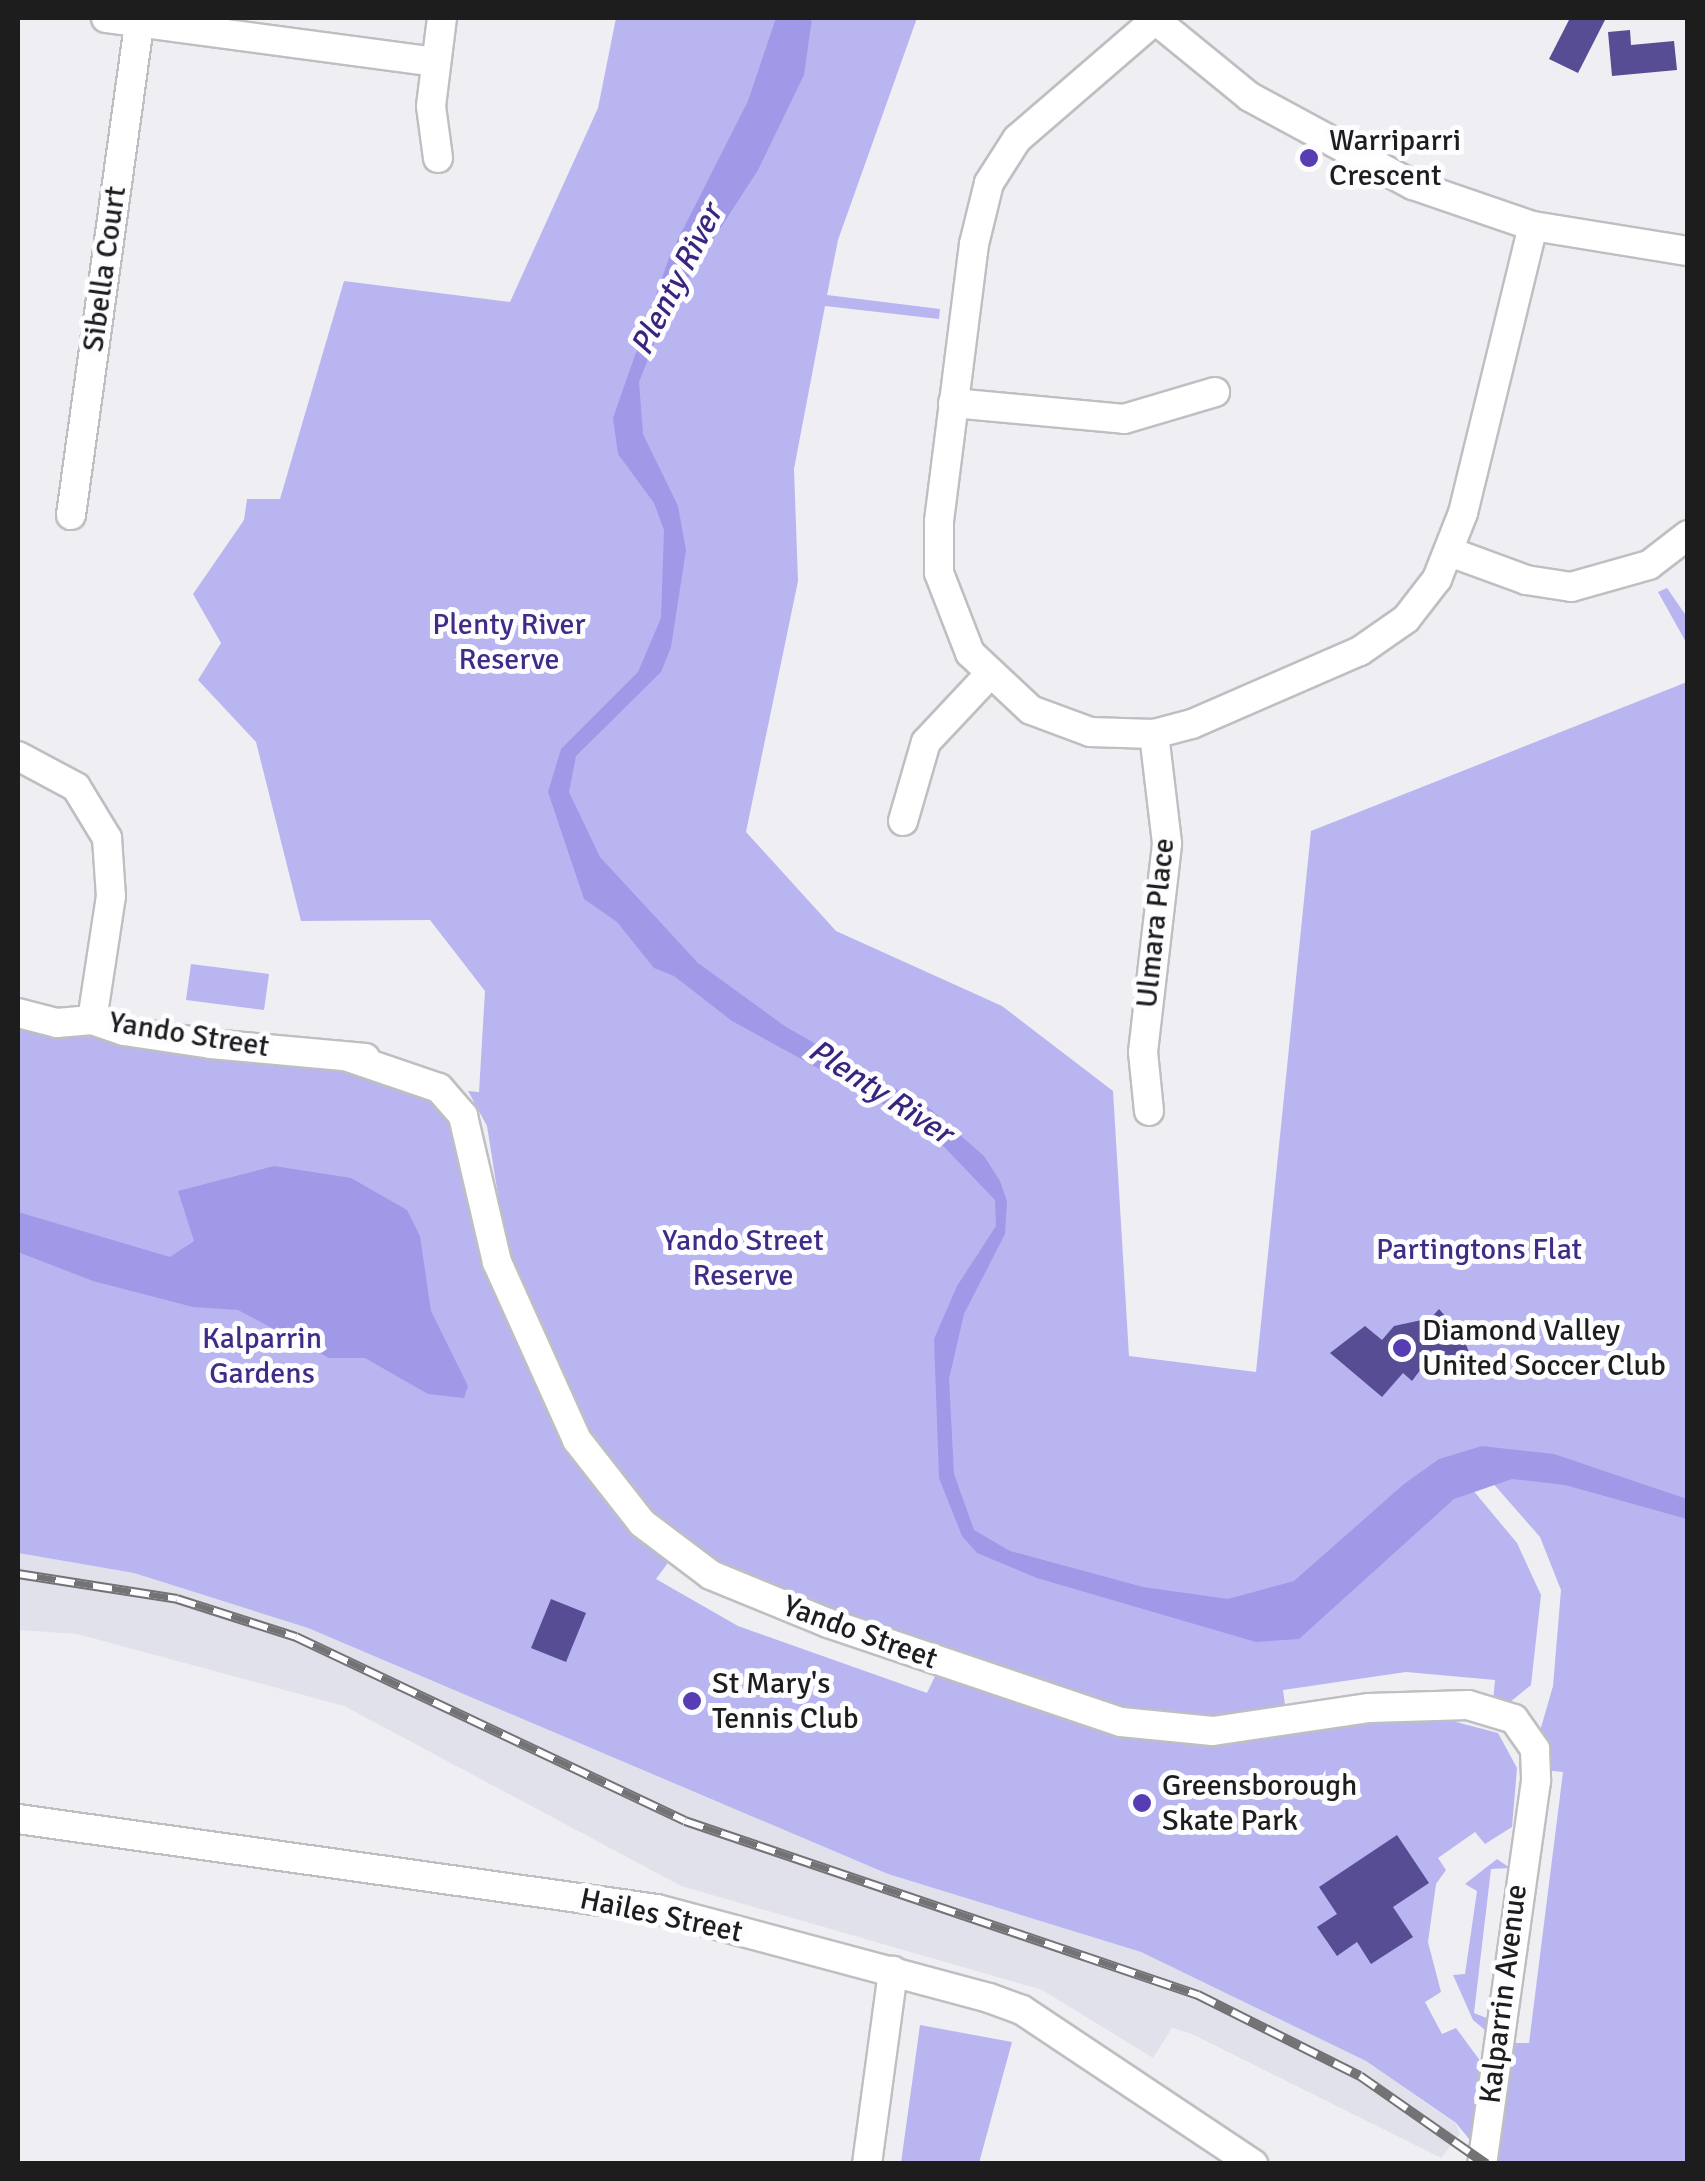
<!DOCTYPE html>
<html>
<head>
<meta charset="utf-8">
<style>
  body { margin:0 }
  #map { position:relative; width:1705px; height:2181px; overflow:hidden; background:#efeff3; font-family:Signika,sans-serif }
  div>[style] { position:absolute }
  .built>* { inset:0; background:#e1e1ec }
  .green>* { inset:0; background:#b9b5f1 }
  .water>* { inset:0; background:#a099e8 }
  .building>* { inset:0; background:#574d95 }
  .roads { filter:drop-shadow(2px 0 #bfbfc2) drop-shadow(-2px 0 #bfbfc2) drop-shadow(0 2px #bfbfc2) drop-shadow(0 -2px #bfbfc2) }
  .minor>* { height:28px; margin:-14px; padding:0 14px; transform-origin:14px; border-radius:14px; background:#fff }
  .rail>* { height:10px; margin-top:-5px; transform-origin:0; background:repeating-linear-gradient(90deg,#fdfdff 0 19px,#737376 0 38px); box-sizing:border-box; border-block:2px solid #737376 }
  .dots>* { width:28px; height:28px; translate:-50% -50%; box-sizing:border-box; border:5px solid #fdfdff; border-radius:50% }
  span { translate:-50% -50%; white-space:nowrap; text-align:center; line-height:1.15; -webkit-text-stroke:10px #fdfdff; paint-order:stroke }
  .poi-label { font-size:30px; color:#1d1d1e }
  .left { translate:0 -50%; text-align:left }
  .street-label { font-size:30px; color:#1d1d1e }
  .park-label { font-size:30px; color:#402c86 }
  .water-label { font-size:32px; color:#3a247e; font-style:italic }
  .frame { position:absolute; inset:0; border:20px solid #1d1d1e; pointer-events:none }
</style>
</head>
<body>
<div id="map">
  <div class="built">
    <i style="clip-path:polygon(18px 1553px,134px 1573px,308px 1628px,888px 1874px,1141px 1952px,1366px 2061px,1456px 2124px,1460px 2134px,1441px 2158px,1192px 2034px,1172px 2028px,1153px 2058px,1042px 1990px,681px 1886px,344px 1706px,77px 1634px,18px 1630px)"></i>
  </div>
  <div class="green">
    <i style="clip-path:polygon(616px 18px,917px 18px,838px 240px,827px 295px,940px 309px,939px 319px,825px 306px,794px 469px,798px 581px,746px 832px,836px 931px,1002px 1006px,1113px 1091px,1129px 1356px,1256px 1372px,1311px 831px,1687px 682px,1687px 2163px,1496px 2163px,1510px 2043px,1529px 2043px,1563px 1772px,1543px 1770px,1540px 1731px,1553px 1686px,1561px 1590px,1540px 1537px,1476px 1464px,1457px 1471px,1517px 1543px,1541px 1595px,1531px 1685px,1509px 1703px,1493px 1702px,1495px 1680px,1406px 1672px,1283px 1690px,1286px 1712px,1239px 1721px,1103px 1706px,737px 1577px,655px 1521px,588px 1436px,508px 1259px,487px 1126px,468px 1091px,479px 1092px,485px 991px,430px 920px,301px 921px,256px 742px,198px 680px,221px 643px,193px 594px,244px 520px,247px 499px,280px 499px,344px 281px,510px 302px,598px 108px)"></i>
    <i style="clip-path:polygon(1667px 588px,1687px 617px,1687px 644px,1658px 592px)"></i>
    <i style="clip-path:polygon(191px 964px,269px 974px,264px 1010px,186px 1000px)"></i>
    <i style="clip-path:polygon(18px 1022px,417px 1082px,457px 1117px,484px 1258px,535px 1380px,670px 1560px,656px 1579px,738px 1626px,927px 1693px,937px 1672px,1133px 1735px,1175px 1741px,1437px 1717px,1498px 1733px,1517px 1768px,1512px 1827px,1485px 1844px,1475px 1832px,1438px 1858px,1446px 1870px,1436px 1884px,1428px 1942px,1441px 1992px,1425px 2002px,1442px 2034px,1456px 2028px,1484px 2066px,1474px 2145px,1456px 2123px,1366px 2061px,1141px 1952px,888px 1874px,308px 1628px,134px 1573px,18px 1553px)"></i>
    <i style="clip-path:polygon(1497px 1859px,1510px 1868px,1491px 1869px,1474px 2013px,1489px 2019px,1485px 2030px,1473px 2020px,1453px 1975px,1465px 1974px,1477px 1891px,1465px 1884px)"></i>
    <i style="clip-path:polygon(920px 2025px,1012px 2042px,979px 2163px,901px 2163px)"></i>
  </div>
  <div class="water">
    <i style="clip-path:polygon(776px 18px,812px 18px,804px 75px,758px 170px,667px 311px,639px 382px,643px 434px,678px 506px,686px 550px,671px 647px,661px 672px,576px 756px,569px 792px,600px 857px,698px 963px,786px 1027px,928px 1107px,984px 1156px,1000px 1181px,1007px 1201px,1005px 1234px,964px 1314px,949px 1379px,954px 1474px,974px 1530px,1010px 1551px,1143px 1587px,1228px 1599px,1294px 1581px,1404px 1484px,1439px 1459px,1482px 1446px,1554px 1454px,1687px 1499px,1687px 1519px,1565px 1485px,1512px 1479px,1454px 1499px,1299px 1639px,1256px 1642px,1037px 1578px,977px 1553px,962px 1536px,939px 1478px,934px 1339px,957px 1286px,996px 1226px,995px 1200px,925px 1127px,732px 1021px,674px 976px,654px 968px,617px 922px,584px 899px,548px 792px,561px 749px,638px 672px,661px 618px,664px 530px,654px 503px,618px 454px,613px 418px,670px 255px,748px 101px)"></i>
    <i style="clip-path:polygon(274px 1166px,351px 1178px,407px 1210px,420px 1236px,431px 1311px,468px 1386px,464px 1398px,428px 1394px,365px 1358px,329px 1358px,238px 1310px,193px 1307px,93px 1281px,18px 1252px,18px 1212px,170px 1257px,194px 1241px,178px 1191px)"></i>
  </div>
  <div class="building">
    <i style="clip-path:polygon(1570px 18px,1606px 18px,1578px 73px,1549px 59px)"></i>
    <i style="clip-path:polygon(1630px 30px,1631px 45px,1674px 41px,1677px 70px,1612px 76px,1608px 32px)"></i>
    <i style="clip-path:polygon(1439px 1309px,1462px 1335px,1473px 1362px,1421px 1369px,1412px 1381px,1403px 1373px,1382px 1397px,1330px 1353px,1365px 1326px,1382px 1340px,1394px 1326px,1431px 1318px)"></i>
    <i style="clip-path:polygon(551px 1599px,586px 1613px,566px 1662px,531px 1648px)"></i>
    <i style="clip-path:polygon(1397px 1835px,1429px 1883px,1393px 1907px,1413px 1937px,1371px 1964px,1357px 1942px,1337px 1956px,1317px 1927px,1337px 1914px,1319px 1887px)"></i>
  </div>
  <div class="roads">
    <div class="minor">
      <i style="left:106px;top:18px;width:333px;rotate:7.6deg"></i>
      <i style="left:1153px;top:18px;width:125px;rotate:39.2deg"></i>
      <i style="left:1250px;top:97px;width:185px;rotate:28.4deg"></i>
      <i style="left:1413px;top:185px;width:127px;rotate:18.9deg"></i>
      <i style="left:1533px;top:226px;width:157px;rotate:9.2deg"></i>
      <i style="left:1155px;top:20px;width:182px;rotate:139.2deg"></i>
      <i style="left:1017px;top:139px;width:52px;rotate:122.5deg"></i>
      <i style="left:989px;top:183px;width:63px;rotate:103.8deg"></i>
      <i style="left:974px;top:244px;width:280px;rotate:97.2deg"></i>
      <i style="left:939px;top:522px;width:51px;rotate:90deg"></i>
      <i style="left:939px;top:573px;width:86px;rotate:68.8deg"></i>
      <i style="left:970px;top:653px;width:83px;rotate:43.1deg"></i>
      <i style="left:1031px;top:710px;width:63px;rotate:20.4deg"></i>
      <i style="left:1090px;top:732px;width:64px;rotate:1.8deg"></i>
      <i style="left:1154px;top:734px;width:39px;rotate:-15deg"></i>
      <i style="left:1192px;top:724px;width:183px;rotate:-23.5deg"></i>
      <i style="left:1360px;top:651px;width:56px;rotate:-34.8deg"></i>
      <i style="left:1406px;top:619px;width:51px;rotate:-52.2deg"></i>
      <i style="left:1437px;top:579px;width:71px;rotate:-68.5deg"></i>
      <i style="left:1463px;top:513px;width:295px;rotate:-76.3deg"></i>
      <i style="left:438px;top:158px;width:52px;rotate:-97.7deg"></i>
      <i style="left:431px;top:106px;width:89px;rotate:-82.9deg"></i>
      <i style="left:953px;top:403px;width:172px;rotate:5.3deg"></i>
      <i style="left:1124px;top:419px;width:95px;rotate:-16.5deg"></i>
      <i style="left:71px;top:515px;width:498px;rotate:-82.1deg"></i>
      <i style="left:1450px;top:552px;width:81px;rotate:20.2deg"></i>
      <i style="left:1526px;top:580px;width:46px;rotate:8.8deg"></i>
      <i style="left:1571px;top:587px;width:81px;rotate:-15.8deg"></i>
      <i style="left:1649px;top:565px;width:49px;rotate:-37.6deg"></i>
      <i style="left:18px;top:756px;width:66px;rotate:28.1deg"></i>
      <i style="left:76px;top:787px;width:60px;rotate:58.7deg"></i>
      <i style="left:107px;top:838px;width:58px;rotate:86.1deg"></i>
      <i style="left:111px;top:896px;width:125px;rotate:98.7deg"></i>
      <i style="left:903px;top:821px;width:82px;rotate:-73.8deg"></i>
      <i style="left:926px;top:742px;width:91px;rotate:-46.8deg"></i>
      <i style="left:18px;top:1013px;width:40px;rotate:14.4deg"></i>
      <i style="left:57px;top:1023px;width:35px;rotate:-5deg"></i>
      <i style="left:92px;top:1020px;width:34px;rotate:19deg"></i>
      <i style="left:124px;top:1031px;width:88px;rotate:8.5deg"></i>
      <i style="left:211px;top:1044px;width:155px;rotate:5.2deg"></i>
      <i style="left:348px;top:1057px;width:96px;rotate:18.8deg"></i>
      <i style="left:439px;top:1088px;width:37px;rotate:49deg"></i>
      <i style="left:463px;top:1116px;width:150px;rotate:76.9deg"></i>
      <i style="left:497px;top:1262px;width:195px;rotate:65.8deg"></i>
      <i style="left:577px;top:1440px;width:105px;rotate:51.9deg"></i>
      <i style="left:642px;top:1523px;width:86px;rotate:37deg"></i>
      <i style="left:711px;top:1575px;width:126px;rotate:22.3deg"></i>
      <i style="left:828px;top:1623px;width:309px;rotate:18.7deg"></i>
      <i style="left:1121px;top:1722px;width:92px;rotate:5.6deg"></i>
      <i style="left:1213px;top:1731px;width:158px;rotate:-8.4deg"></i>
      <i style="left:1369px;top:1708px;width:99px;rotate:-1.7deg"></i>
      <i style="left:1468px;top:1705px;width:48px;rotate:16.9deg"></i>
      <i style="left:1514px;top:1719px;width:37px;rotate:55deg"></i>
      <i style="left:1535px;top:1749px;width:32px;rotate:88deg"></i>
      <i style="left:1536px;top:1781px;width:387px;rotate:98deg"></i>
      <i style="left:1149px;top:1111px;width:59px;rotate:-95.8deg"></i>
      <i style="left:1143px;top:1052px;width:210px;rotate:-83.4deg"></i>
      <i style="left:1167px;top:843px;width:110px;rotate:-96.8deg"></i>
      <i style="left:18px;top:1819px;width:645px;rotate:8.02deg"></i>
      <i style="left:657px;top:1909px;width:344px;rotate:15deg"></i>
      <i style="left:989px;top:1998px;width:35px;rotate:20deg"></i>
      <i style="left:1022px;top:2010px;width:278px;rotate:33.7deg"></i>
      <i style="left:867px;top:2164px;width:195px;rotate:-82.3deg"></i>
    </div>
  </div>
  <div class="rail">
    <i style="left:18px;top:1574px;width:161px;rotate:8.9deg"></i>
    <i style="left:177px;top:1599px;width:125px;rotate:17.7deg"></i>
    <i style="left:296px;top:1637px;width:430px;rotate:25.3deg"></i>
    <i style="left:685px;top:1821px;width:542px;rotate:18.74deg"></i>
    <i style="left:1198px;top:1995px;width:181px;rotate:26.6deg"></i>
    <i style="left:1360px;top:2076px;width:154px;rotate:34.9deg"></i>
  </div>
  <div class="dots">
    <i style="left:1309px;top:158px;background:#573cb4"></i>
    <i style="left:1402px;top:1348px;background:#573cb4"></i>
    <i style="left:692px;top:1701px;background:#573cb4"></i>
    <i style="left:1142px;top:1803px;background:#573cb4"></i>
  </div>
  <div class="poi-label">
    <span class="left" style="left:1329px;top:158px">Warriparri<br>Crescent</span>
    <span class="left" style="left:1422px;top:1348px">Diamond Valley<br>United Soccer Club</span>
    <span class="left" style="left:712px;top:1701px">St Mary's<br>Tennis Club</span>
    <span class="left" style="left:1162px;top:1803px">Greensborough<br>Skate Park</span>
  </div>
  <div class="street-label">
    <span style="left:105px;top:269px;rotate:-82deg">Sibella Court</span>
    <span style="left:1156px;top:923px;rotate:-84deg">Ulmara Place</span>
    <span style="left:189px;top:1035px;rotate:9deg">Yando Street</span>
    <span style="left:860px;top:1633px;rotate:20deg">Yando Street</span>
    <span style="left:661px;top:1916px;rotate:12deg">Hailes Street</span>
    <span style="left:1504px;top:1994px;rotate:-83deg">Kalparrin Avenue</span>
  </div>
  <div class="park-label">
    <span style="left:509px;top:642px">Plenty River<br>Reserve</span>
    <span style="left:743px;top:1258px">Yando Street<br>Reserve</span>
    <span style="left:1479px;top:1250px">Partingtons Flat</span>
    <span style="left:262px;top:1356px">Kalparrin<br>Gardens</span>
  </div>
  <div class="water-label">
    <span style="left:677px;top:280px;rotate:-63deg">Plenty River</span>
    <span style="left:880px;top:1092px;rotate:33deg">Plenty River</span>
  </div>
  <div class="frame"></div>
</div>
</body>
</html>
